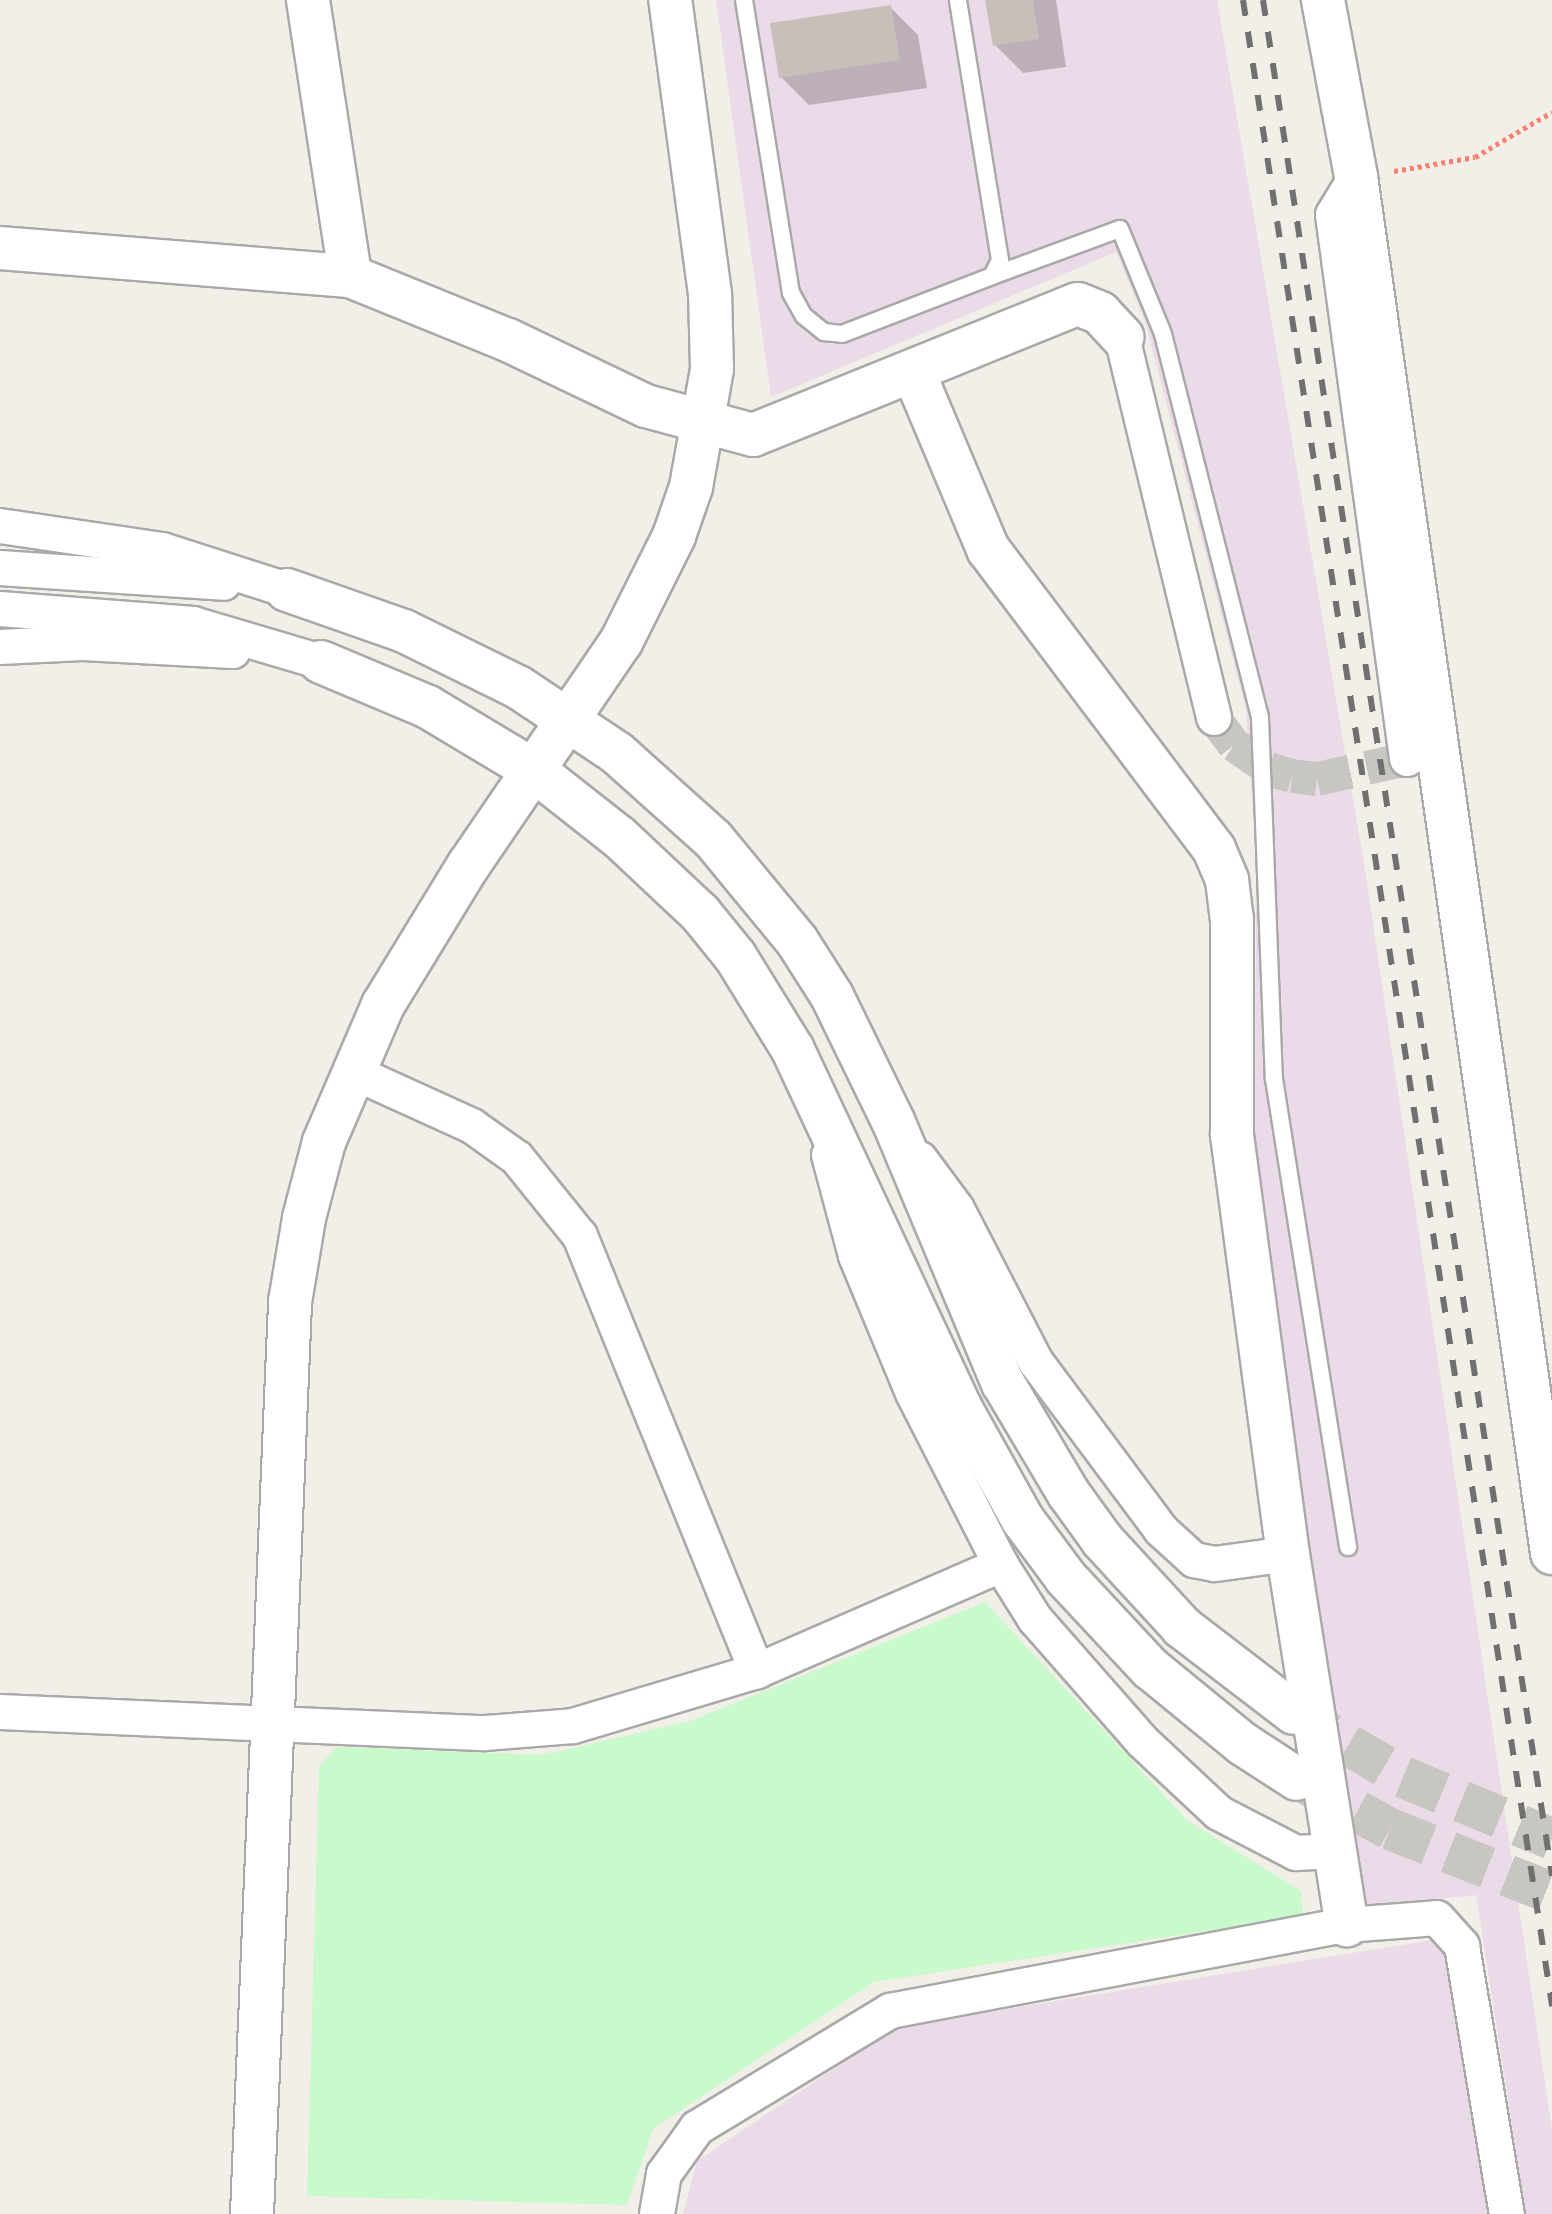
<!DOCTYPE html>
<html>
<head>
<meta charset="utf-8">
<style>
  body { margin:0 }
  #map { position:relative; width:1552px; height:2214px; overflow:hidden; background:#f2efe9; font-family:Overpass,sans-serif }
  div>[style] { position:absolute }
  .industrial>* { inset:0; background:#ebdbe8 }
  .park>* { inset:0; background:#c8facc }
  .shadow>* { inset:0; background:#0003 }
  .building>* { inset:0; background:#c7bfb8 }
  .minor-tunnel>* { height:34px; margin-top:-17px; transform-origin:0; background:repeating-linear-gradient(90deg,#c8c6c1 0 34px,transparent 0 51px) }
  .tertiary-tunnel>* { height:42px; margin-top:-21px; transform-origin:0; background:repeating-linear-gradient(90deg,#c8c6c1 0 42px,transparent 0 63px) }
  .path>* { height:5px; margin-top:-2.5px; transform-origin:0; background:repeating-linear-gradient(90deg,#fa8072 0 4px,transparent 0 8px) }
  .roads { filter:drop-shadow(2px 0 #a9a9a9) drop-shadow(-2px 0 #a9a9a9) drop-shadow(0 2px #a9a9a9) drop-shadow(0 -2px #a9a9a9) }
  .service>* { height:16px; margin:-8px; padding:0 8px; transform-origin:8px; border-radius:8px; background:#fff }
  .minor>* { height:34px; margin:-17px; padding:0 17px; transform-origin:17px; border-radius:17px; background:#fff }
  .tertiary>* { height:42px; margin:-21px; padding:0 21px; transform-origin:21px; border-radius:21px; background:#fff }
  .rail>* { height:6px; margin-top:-3px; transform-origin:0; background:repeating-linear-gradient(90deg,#707070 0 16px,transparent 0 32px) }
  span { translate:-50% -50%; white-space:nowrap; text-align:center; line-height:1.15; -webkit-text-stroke:8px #fff; paint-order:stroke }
</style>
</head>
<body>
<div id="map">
  <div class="industrial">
    <i style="clip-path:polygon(716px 0,1217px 0,1364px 863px,1552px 2130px,1552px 2214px,1526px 2214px,1476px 1895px,1365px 1906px,1264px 1240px,1255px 1144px,1256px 858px,1246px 710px,1145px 321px,1116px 252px,771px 397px)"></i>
    <i style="clip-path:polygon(1445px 1938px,1489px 2214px,683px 2214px,697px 2161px,896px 2027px)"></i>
  </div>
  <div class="park">
    <i style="clip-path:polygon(985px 1602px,1188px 1821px,1301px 1891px,1303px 1916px,874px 1982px,653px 2129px,627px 2205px,307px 2196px,319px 1766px,337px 1747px,543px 1755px,690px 1721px)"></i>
  </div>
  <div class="shadow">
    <i style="clip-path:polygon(987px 0,1056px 0,1066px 67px,1023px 73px,995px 45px)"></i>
    <i style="clip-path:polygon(890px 7px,918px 35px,927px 88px,809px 105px,781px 77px)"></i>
  </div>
  <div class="building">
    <i style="clip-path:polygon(985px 0,1033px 0,1039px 39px,993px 46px)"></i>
    <i style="clip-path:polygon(891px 5px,900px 60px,779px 78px,770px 23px)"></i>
  </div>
  <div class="minor-tunnel">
    <i style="left:1214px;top:718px;width:34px;rotate:53deg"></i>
    <i style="left:1234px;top:745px;width:42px;rotate:34.4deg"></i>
    <i style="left:1269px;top:769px;width:24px;rotate:17deg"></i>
    <i style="left:1292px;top:776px;width:25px;rotate:7deg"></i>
    <i style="left:1317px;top:779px;width:92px;rotate:-12.5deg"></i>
  </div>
  <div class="tertiary-tunnel">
    <i style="left:1294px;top:1713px;width:126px;rotate:30.4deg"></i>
    <i style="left:1403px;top:1777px;width:161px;rotate:22.6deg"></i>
    <i style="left:1302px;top:1781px;width:100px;rotate:28.6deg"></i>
    <i style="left:1390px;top:1829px;width:174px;rotate:21.6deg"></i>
  </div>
  <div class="path">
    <i style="left:1394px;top:171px;width:82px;rotate:-9.8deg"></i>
    <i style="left:1475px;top:157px;width:89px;rotate:-30.3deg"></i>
  </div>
  <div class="roads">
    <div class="service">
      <i style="left:744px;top:0;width:297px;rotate:80.9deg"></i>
      <i style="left:791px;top:293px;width:26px;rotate:61deg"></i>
      <i style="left:804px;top:316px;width:26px;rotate:39deg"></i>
      <i style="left:824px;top:332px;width:18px;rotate:6deg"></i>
      <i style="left:842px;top:334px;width:161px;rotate:-21.1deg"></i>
      <i style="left:992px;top:276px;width:18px;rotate:-63deg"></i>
      <i style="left:1000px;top:260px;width:263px;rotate:-99.2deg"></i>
      <i style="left:992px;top:276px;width:136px;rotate:-20.2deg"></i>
      <i style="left:1120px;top:229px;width:113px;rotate:67.7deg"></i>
      <i style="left:1163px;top:334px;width:396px;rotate:75.8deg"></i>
      <i style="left:1260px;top:718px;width:361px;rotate:87.8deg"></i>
      <i style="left:1274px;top:1079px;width:474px;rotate:81deg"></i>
    </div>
    <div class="minor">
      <i style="left:1356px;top:177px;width:44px;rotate:121.2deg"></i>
      <i style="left:1333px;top:215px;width:549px;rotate:82.25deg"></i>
      <i style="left:1122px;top:337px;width:392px;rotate:76.4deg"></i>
      <i style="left:0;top:526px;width:164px;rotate:8.4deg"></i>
      <i style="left:162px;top:550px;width:131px;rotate:17.7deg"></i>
      <i style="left:0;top:568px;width:224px;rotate:3.8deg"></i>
      <i style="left:0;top:609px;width:194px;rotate:4.4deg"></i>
      <i style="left:193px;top:624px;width:134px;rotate:16.5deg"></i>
      <i style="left:0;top:647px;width:83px;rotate:-2.8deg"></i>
      <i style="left:83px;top:643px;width:150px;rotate:3.1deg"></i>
      <i style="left:351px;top:1071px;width:133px;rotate:24.4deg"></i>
      <i style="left:472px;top:1126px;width:55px;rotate:35.4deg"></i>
      <i style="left:517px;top:1158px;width:100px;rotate:51.1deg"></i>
      <i style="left:580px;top:1236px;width:470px;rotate:67.9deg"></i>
      <i style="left:829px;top:1155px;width:105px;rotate:75deg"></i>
      <i style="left:856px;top:1256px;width:148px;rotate:67.4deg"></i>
      <i style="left:913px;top:1393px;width:193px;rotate:62.9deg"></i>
      <i style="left:1001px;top:1565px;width:64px;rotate:57.8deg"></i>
      <i style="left:1035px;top:1619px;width:162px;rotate:48.7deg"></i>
      <i style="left:1142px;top:1741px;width:105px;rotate:43.1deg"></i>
      <i style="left:1219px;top:1813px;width:87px;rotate:27.5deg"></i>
      <i style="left:1296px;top:1853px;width:39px;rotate:-3deg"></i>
      <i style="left:920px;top:1159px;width:62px;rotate:53.5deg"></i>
      <i style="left:957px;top:1209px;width:172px;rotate:62.7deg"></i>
      <i style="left:1036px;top:1362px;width:209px;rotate:53.3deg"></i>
      <i style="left:1161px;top:1530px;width:45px;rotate:42.3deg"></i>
      <i style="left:1194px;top:1560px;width:21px;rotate:11deg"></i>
      <i style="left:1215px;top:1564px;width:74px;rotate:-7.8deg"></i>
      <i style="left:0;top:1712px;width:485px;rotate:2.5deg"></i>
      <i style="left:485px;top:1733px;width:88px;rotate:-4.5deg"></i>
      <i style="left:573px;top:1726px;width:192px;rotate:-16.6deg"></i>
      <i style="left:757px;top:1671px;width:266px;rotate:-23.5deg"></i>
      <i style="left:657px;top:2214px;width:41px;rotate:-80.1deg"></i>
      <i style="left:664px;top:2174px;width:57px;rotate:-54.3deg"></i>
      <i style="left:697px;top:2128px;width:226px;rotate:-31.2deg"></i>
      <i style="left:890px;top:2011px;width:465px;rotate:-10.7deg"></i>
      <i style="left:1347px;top:1925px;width:90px;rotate:-4.4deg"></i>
      <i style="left:1437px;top:1918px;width:38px;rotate:48deg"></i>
      <i style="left:1462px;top:1946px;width:272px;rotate:80.5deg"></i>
    </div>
    <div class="tertiary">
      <i style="left:308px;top:0;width:279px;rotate:81.3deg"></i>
      <i style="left:1323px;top:0;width:180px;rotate:79.4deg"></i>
      <i style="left:1356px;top:177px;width:1390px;rotate:81.89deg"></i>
      <i style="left:0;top:248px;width:351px;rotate:4.6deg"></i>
      <i style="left:350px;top:276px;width:170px;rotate:22.1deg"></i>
      <i style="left:508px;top:340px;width:153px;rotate:25.6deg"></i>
      <i style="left:646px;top:406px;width:111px;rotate:15.2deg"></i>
      <i style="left:753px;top:435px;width:350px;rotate:-22deg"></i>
      <i style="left:1078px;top:304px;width:24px;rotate:22deg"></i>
      <i style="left:1100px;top:313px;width:33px;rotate:47deg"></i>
      <i style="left:914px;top:373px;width:191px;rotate:67.2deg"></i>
      <i style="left:988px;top:549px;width:376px;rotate:53deg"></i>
      <i style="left:1214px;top:849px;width:34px;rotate:67deg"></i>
      <i style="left:1227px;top:880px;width:38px;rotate:83deg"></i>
      <i style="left:1232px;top:918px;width:217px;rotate:90deg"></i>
      <i style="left:1232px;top:1135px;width:423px;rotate:82.4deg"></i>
      <i style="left:1288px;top:1554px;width:376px;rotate:81deg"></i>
      <i style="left:287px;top:590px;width:124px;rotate:19.3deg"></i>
      <i style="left:404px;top:631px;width:127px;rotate:26.2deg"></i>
      <i style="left:518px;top:687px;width:119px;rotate:33.7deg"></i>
      <i style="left:617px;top:753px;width:129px;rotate:41.9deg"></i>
      <i style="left:713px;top:839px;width:132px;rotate:50.5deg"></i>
      <i style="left:797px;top:941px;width:65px;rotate:57.5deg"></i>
      <i style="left:832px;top:996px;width:141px;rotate:64deg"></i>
      <i style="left:894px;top:1123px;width:282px;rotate:67.3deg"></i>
      <i style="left:1003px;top:1383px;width:129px;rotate:59.3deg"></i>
      <i style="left:1069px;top:1494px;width:58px;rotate:54.1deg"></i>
      <i style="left:1103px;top:1541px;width:117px;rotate:47.4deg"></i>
      <i style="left:1182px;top:1627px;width:141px;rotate:37.5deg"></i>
      <i style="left:321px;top:662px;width:116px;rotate:22.8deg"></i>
      <i style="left:428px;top:707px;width:125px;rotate:30.9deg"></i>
      <i style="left:535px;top:771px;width:107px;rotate:38.2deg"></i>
      <i style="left:619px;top:837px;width:111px;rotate:43.2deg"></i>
      <i style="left:700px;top:913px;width:55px;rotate:50.9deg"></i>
      <i style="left:735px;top:956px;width:110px;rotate:58.3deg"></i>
      <i style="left:793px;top:1050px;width:394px;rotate:64.9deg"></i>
      <i style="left:960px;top:1407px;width:129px;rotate:60.9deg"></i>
      <i style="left:1023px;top:1520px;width:72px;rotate:53.4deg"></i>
      <i style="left:1066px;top:1578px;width:123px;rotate:47deg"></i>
      <i style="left:1150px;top:1668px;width:120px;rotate:39.3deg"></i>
      <i style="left:1243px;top:1744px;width:64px;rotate:32.9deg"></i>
      <i style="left:252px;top:2214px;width:913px;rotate:-87.61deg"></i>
      <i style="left:290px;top:1302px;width:85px;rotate:-80.5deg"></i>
      <i style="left:304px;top:1218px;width:79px;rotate:-75.3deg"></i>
      <i style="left:324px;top:1142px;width:149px;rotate:-66.7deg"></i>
      <i style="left:383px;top:1005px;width:163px;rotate:-58.6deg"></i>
      <i style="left:468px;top:866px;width:271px;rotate:-55.7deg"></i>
      <i style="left:621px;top:642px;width:119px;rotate:-63.4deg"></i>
      <i style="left:674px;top:536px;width:52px;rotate:-70.9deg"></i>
      <i style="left:691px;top:487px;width:120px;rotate:-79.9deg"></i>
      <i style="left:712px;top:369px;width:75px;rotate:-91.5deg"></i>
      <i style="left:710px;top:294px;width:297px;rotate:-97.7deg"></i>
    </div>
  </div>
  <div class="rail">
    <i style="left:1243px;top:0;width:2030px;rotate:81.24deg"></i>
    <i style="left:1263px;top:0;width:1898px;rotate:81.24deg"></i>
  </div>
</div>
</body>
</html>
